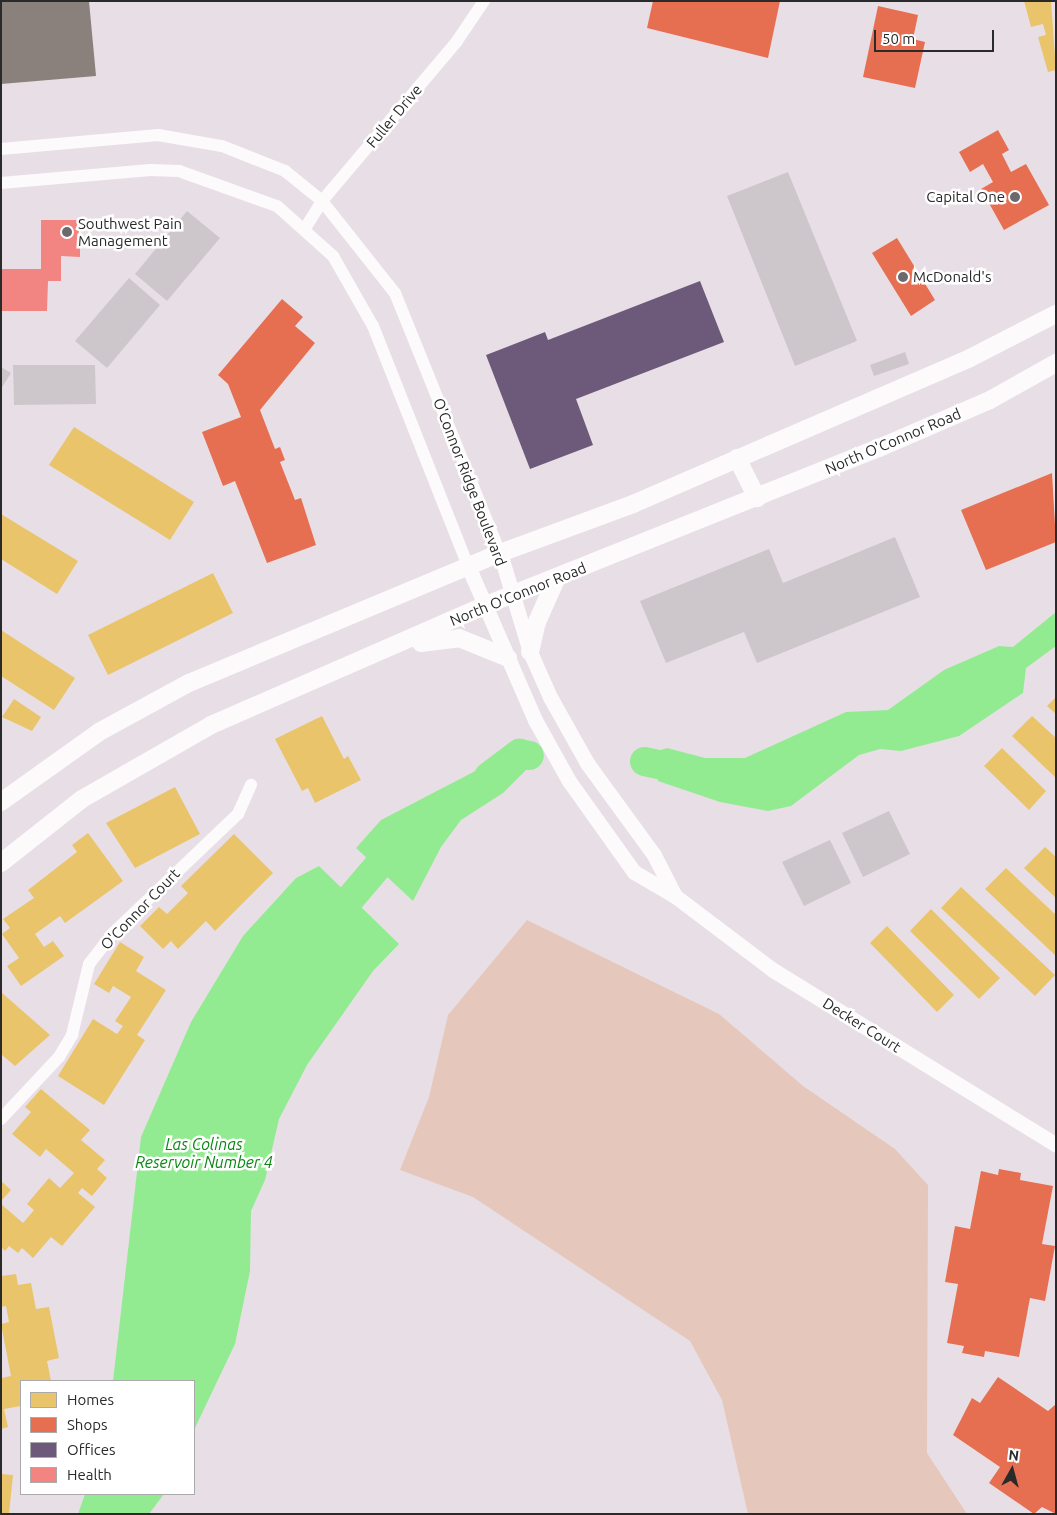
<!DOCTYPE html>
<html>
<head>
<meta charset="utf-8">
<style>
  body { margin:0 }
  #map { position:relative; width:1057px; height:1515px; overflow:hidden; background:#e8dfe6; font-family:Ubuntu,sans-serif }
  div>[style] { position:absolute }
  .green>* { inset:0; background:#e6c7bb }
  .water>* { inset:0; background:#92eb91 }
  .homes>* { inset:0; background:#e9c46a }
  .shops>* { inset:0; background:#e76f51 }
  .offices>* { inset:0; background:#6d597a }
  .health>* { inset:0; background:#f28482 }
  .industry>* { inset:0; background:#8a817c }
  .river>* { height:29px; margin:-14.5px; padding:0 14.5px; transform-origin:14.5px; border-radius:14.5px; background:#92eb91 }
  .building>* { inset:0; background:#cdc7cc }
  .minor>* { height:12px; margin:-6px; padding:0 6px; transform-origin:6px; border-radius:6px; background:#fcfafb }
  .tertiary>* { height:15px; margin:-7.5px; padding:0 7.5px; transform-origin:7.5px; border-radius:7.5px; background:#fcfafb }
  .secondary>* { height:18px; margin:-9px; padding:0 9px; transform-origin:9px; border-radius:9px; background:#fcfafb }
  .dots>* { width:14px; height:14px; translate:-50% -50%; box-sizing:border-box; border:2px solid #fff; border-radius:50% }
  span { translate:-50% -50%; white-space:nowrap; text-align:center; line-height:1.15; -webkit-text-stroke:5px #fff; paint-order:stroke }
  .street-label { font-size:15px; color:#2a2a2a }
  .poi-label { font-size:15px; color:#2a2a2a }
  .right { translate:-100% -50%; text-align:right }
  .left { translate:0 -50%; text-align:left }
  .water-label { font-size:16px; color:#0c8715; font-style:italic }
  .frame { position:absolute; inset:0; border:2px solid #2a2a2a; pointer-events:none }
  .legend { position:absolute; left:20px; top:1380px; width:175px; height:115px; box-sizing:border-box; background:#fff; border:1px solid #aaa; margin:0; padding:6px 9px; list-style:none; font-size:15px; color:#2a2a2a }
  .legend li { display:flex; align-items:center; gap:10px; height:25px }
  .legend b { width:25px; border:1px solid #aaa }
  .north { position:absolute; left:987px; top:1445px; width:50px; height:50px; -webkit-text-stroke:4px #fff; paint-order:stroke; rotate:7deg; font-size:14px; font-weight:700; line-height:20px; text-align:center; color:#2a2a2a }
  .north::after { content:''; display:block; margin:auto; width:18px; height:22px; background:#2a2a2a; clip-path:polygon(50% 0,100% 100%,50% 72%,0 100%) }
  .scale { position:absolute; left:874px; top:30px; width:120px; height:22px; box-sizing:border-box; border:2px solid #2a2a2a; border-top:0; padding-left:6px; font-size:15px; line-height:18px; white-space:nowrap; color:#2a2a2a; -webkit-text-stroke:4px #fff; paint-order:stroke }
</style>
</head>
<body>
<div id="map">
  <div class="green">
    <i style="clip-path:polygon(527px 920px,719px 1014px,803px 1086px,895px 1149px,928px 1185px,927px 1453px,967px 1514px,748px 1514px,722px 1400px,690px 1341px,473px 1197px,400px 1170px,429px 1097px,448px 1015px)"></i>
  </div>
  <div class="water">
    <i style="clip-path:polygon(1056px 612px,1056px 646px,1026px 668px,1023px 693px,959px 736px,901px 751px,880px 749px,859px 755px,791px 806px,768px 811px,720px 802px,658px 781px,658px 751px,667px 748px,705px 758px,745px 758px,846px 712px,888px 710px,944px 670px,999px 646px,1013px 647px)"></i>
    <i style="clip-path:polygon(510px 753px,519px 753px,527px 769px,503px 793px,461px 820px,441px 847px,413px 901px,356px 848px,381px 820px)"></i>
    <i style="clip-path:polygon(319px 866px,399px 944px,373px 971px,307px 1065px,279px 1119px,265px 1180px,251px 1211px,250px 1271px,235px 1344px,194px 1430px,194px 1381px,113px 1381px,141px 1137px,191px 1022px,243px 936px,296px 878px)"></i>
    <i style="clip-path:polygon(85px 1494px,164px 1494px,149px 1514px,78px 1514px)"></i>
  </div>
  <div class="homes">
    <i style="clip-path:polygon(1024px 1px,1051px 1px,1056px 70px,1048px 72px,1038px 37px,1046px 35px,1043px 24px,1031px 27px)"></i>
    <i style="clip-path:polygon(74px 427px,194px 502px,170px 540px,49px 465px)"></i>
    <i style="clip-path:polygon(1px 514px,78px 561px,57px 594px,1px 559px)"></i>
    <i style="clip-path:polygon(213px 573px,233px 613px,108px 675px,88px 635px)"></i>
    <i style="clip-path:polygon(1px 630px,75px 678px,54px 710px,1px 676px)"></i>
    <i style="clip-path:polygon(1056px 697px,1056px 714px,1047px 706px)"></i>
    <i style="clip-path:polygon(14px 699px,41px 717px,32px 731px,2px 717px)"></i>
    <i style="clip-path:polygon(322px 716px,344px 759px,348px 756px,361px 780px,315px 803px,308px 788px,302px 791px,275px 739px)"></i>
    <i style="clip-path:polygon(1032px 716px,1056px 738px,1056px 778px,1012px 736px)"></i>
    <i style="clip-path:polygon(1002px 748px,1046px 791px,1029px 810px,984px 766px)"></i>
    <i style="clip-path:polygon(175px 787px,200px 834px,135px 868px,106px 823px)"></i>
    <i style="clip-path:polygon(88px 833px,123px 881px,65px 923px,60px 916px,35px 934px,44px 947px,53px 941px,64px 956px,21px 986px,7px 966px,19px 958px,2px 934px,10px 928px,3px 919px,34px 898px,28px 890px,77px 852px,72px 845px)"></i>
    <i style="clip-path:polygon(234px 834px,273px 873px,215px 931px,206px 921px,178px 949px,171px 941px,163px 949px,140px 926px,159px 907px,167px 914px,188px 893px,181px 886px)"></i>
    <i style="clip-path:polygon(1045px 847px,1056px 857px,1056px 898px,1024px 868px)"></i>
    <i style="clip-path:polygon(1006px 868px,1056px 915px,1056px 956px,985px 889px)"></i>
    <i style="clip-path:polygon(961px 887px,1055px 975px,1035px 996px,941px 908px)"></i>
    <i style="clip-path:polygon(931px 909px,1000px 978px,979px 999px,910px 931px)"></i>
    <i style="clip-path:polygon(887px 926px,954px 995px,937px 1012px,870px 943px)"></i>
    <i style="clip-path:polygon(120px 942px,144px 957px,136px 971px,166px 990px,137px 1035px,145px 1040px,104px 1105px,58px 1076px,93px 1019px,117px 1034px,123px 1026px,115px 1021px,131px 997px,113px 986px,109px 993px,94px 984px)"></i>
    <i style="clip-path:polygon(1px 992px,50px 1035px,15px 1066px,1px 1054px)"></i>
    <i style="clip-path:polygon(41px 1089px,90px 1130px,81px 1140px,105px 1160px,97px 1169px,107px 1178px,92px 1196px,82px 1188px,78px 1193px,95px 1207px,62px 1246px,51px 1237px,33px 1258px,22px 1248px,18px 1253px,9px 1246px,5px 1251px,1px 1247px,1px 1204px,23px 1223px,34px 1210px,27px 1204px,49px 1178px,60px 1188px,74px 1173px,46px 1149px,40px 1157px,12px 1134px,31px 1112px,25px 1107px)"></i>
    <i style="clip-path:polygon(1px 1181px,11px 1190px,1px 1201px)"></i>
    <i style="clip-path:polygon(16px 1274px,18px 1285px,31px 1283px,36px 1309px,49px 1307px,59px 1358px,47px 1361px,51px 1381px,21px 1381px,21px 1406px,4px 1409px,8px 1427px,1px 1429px,1px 1378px,11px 1376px,1px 1324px,9px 1322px,6px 1306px,1px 1307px,1px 1276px)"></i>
    <i style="clip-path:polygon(1px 1474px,13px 1475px,9px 1514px,1px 1514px)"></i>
  </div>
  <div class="shops">
    <i style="clip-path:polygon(653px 1px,780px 1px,768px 58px,647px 28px)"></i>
    <i style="clip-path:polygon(878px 6px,918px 15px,913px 39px,925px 42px,915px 88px,863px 77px)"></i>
    <i style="clip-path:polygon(998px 130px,1009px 150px,1002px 154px,1011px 172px,1026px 164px,1049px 205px,1004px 230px,981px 189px,993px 182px,983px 164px,970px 172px,959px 152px)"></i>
    <i style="clip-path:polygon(897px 238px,935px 300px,911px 316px,872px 253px)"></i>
    <i style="clip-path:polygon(282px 299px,303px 317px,295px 326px,315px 343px,260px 410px,275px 449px,280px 447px,285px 460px,280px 462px,295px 500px,301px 498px,316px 545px,267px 563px,235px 481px,223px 486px,202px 432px,241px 417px,228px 384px,218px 375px)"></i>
    <i style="clip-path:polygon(1052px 473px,1056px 542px,986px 570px,961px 510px)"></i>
    <i style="clip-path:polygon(999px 1169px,1021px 1173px,1020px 1180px,1053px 1186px,1042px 1244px,1055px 1246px,1045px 1301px,1030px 1298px,1019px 1357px,985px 1351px,984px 1357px,962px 1353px,964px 1346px,947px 1343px,958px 1284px,945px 1282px,955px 1226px,970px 1229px,981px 1171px,998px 1175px)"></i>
    <i style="clip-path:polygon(998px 1377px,1048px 1411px,1056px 1404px,1056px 1514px,1042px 1507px,1034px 1514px,989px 1483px,1000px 1467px,953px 1435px,972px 1398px,980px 1403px)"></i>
  </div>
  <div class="offices">
    <i style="clip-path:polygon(700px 281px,724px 342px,576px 399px,593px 445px,530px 469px,486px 355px,545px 332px,548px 340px)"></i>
  </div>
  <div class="health">
    <i style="clip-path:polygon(41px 220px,80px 220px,80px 257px,61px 256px,61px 281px,48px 281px,47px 311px,1px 311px,1px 269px,41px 269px)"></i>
  </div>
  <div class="industry">
    <i style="clip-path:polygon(1px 1px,89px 1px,96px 76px,1px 84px)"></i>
  </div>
  <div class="river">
    <i style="left:644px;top:761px;width:52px;rotate:12.2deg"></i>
    <i style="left:488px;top:776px;width:39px;rotate:-37deg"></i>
    <i style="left:519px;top:753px;width:10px;rotate:11deg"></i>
    <i style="left:326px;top:926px;width:116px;rotate:-49.6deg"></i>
  </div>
  <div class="building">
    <i style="clip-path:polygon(788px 172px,857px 341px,795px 366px,727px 196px)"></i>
    <i style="clip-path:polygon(187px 211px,220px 238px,167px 301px,135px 274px)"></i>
    <i style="clip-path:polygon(129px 278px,160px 305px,107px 368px,75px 341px)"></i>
    <i style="clip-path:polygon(905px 352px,909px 364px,874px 376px,870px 365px)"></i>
    <i style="clip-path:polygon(13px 365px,95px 365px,96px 404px,14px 405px)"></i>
    <i style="clip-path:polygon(1px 367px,11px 373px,1px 389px)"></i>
    <i style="clip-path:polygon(895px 537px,920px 597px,757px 663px,744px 632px,666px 663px,640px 601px,769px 549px,783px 583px)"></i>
    <i style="clip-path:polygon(889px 811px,910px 854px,863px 877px,842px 833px)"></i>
    <i style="clip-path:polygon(830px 840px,851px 883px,804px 906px,782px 862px)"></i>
  </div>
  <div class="minor">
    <i style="left:1px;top:149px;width:158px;rotate:-5.1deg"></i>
    <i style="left:158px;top:135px;width:65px;rotate:9.8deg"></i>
    <i style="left:222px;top:146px;width:68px;rotate:21.6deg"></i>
    <i style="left:285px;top:171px;width:48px;rotate:39deg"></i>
    <i style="left:322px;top:201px;width:117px;rotate:51.6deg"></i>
    <i style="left:395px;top:293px;width:280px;rotate:68deg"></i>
    <i style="left:1px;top:183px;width:150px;rotate:-5deg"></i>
    <i style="left:150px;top:170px;width:29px;rotate:2deg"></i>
    <i style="left:179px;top:171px;width:104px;rotate:19.7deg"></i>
    <i style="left:277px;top:206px;width:75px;rotate:41.8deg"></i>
    <i style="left:333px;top:256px;width:81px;rotate:60.3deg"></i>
    <i style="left:373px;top:326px;width:258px;rotate:68.4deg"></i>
    <i style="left:304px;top:230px;width:34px;rotate:-58deg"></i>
    <i style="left:322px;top:201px;width:209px;rotate:-49.8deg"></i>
    <i style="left:457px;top:41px;width:48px;rotate:-56deg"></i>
    <i style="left:1px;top:1119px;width:85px;rotate:-46.9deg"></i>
    <i style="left:59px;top:1057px;width:26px;rotate:-59deg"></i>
    <i style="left:72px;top:1035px;width:73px;rotate:-76.5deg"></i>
    <i style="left:89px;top:964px;width:39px;rotate:-52deg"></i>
    <i style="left:113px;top:933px;width:173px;rotate:-43.6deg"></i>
    <i style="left:238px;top:814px;width:32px;rotate:-66deg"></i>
  </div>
  <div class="tertiary">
    <i style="left:500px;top:553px;width:103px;rotate:73.1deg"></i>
    <i style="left:530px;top:652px;width:49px;rotate:66deg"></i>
    <i style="left:550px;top:697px;width:76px;rotate:60.7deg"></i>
    <i style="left:587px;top:763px;width:114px;rotate:53.9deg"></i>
    <i style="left:654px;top:855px;width:46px;rotate:62.9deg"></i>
    <i style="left:468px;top:566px;width:168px;rotate:66.5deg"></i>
    <i style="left:535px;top:720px;width:70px;rotate:60.9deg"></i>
    <i style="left:569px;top:781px;width:112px;rotate:54.5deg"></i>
    <i style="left:634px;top:872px;width:48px;rotate:30.3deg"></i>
    <i style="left:675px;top:896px;width:123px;rotate:37.1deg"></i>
    <i style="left:773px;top:970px;width:333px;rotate:31.7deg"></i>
  </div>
  <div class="secondary">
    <i style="left:737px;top:458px;width:45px;rotate:63.4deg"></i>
    <i style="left:421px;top:643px;width:38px;rotate:-7deg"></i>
    <i style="left:459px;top:638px;width:53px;rotate:22.2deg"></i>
    <i style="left:530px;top:652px;width:31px;rotate:-77deg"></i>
    <i style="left:537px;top:622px;width:49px;rotate:-66deg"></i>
    <i style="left:1px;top:802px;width:120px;rotate:-35.5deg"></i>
    <i style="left:99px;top:732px;width:102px;rotate:-28.6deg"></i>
    <i style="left:189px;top:683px;width:337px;rotate:-22.7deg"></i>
    <i style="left:500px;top:553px;width:142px;rotate:-20.2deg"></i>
    <i style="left:633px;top:504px;width:367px;rotate:-23.4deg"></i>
    <i style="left:970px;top:358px;width:97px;rotate:-27.1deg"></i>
    <i style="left:1px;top:863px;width:103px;rotate:-38.3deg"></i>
    <i style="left:82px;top:799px;width:149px;rotate:-29.8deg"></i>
    <i style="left:211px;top:725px;width:300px;rotate:-23.6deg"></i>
    <i style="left:486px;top:605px;width:423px;rotate:-21.8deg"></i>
    <i style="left:879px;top:448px;width:121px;rotate:-23.4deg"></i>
    <i style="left:990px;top:400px;width:76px;rotate:-29.3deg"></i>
  </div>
  <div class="dots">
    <i style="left:1015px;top:197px;background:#6c696c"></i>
    <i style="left:67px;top:232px;background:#6c696c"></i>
    <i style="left:903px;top:277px;background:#6c696c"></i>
  </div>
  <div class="street-label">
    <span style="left:394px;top:116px;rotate:-50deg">Fuller Drive</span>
    <span style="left:893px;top:441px;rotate:-23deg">North O'Connor Road</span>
    <span style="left:470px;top:482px;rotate:69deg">O'Connor Ridge Boulevard</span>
    <span style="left:518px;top:594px;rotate:-22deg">North O'Connor Road</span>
    <span style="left:140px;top:909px;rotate:-46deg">O'Connor Court</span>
    <span style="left:862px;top:1025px;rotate:32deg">Decker Court</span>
  </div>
  <div class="poi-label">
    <span class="right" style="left:1005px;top:197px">Capital One</span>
    <span class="left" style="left:78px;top:232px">Southwest Pain<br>Management</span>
    <span class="left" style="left:913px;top:277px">McDonald's</span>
  </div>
  <div class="water-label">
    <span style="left:204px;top:1153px">Las Colinas<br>Reservoir Number 4</span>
  </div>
  <div class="frame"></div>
  <ul class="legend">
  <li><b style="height:14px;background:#e9c46a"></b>Homes</li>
  <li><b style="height:14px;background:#e76f51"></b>Shops</li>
  <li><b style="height:14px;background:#6d597a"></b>Offices</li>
  <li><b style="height:14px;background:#f28482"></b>Health</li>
  </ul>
  <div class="north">N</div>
  <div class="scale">50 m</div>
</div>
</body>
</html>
